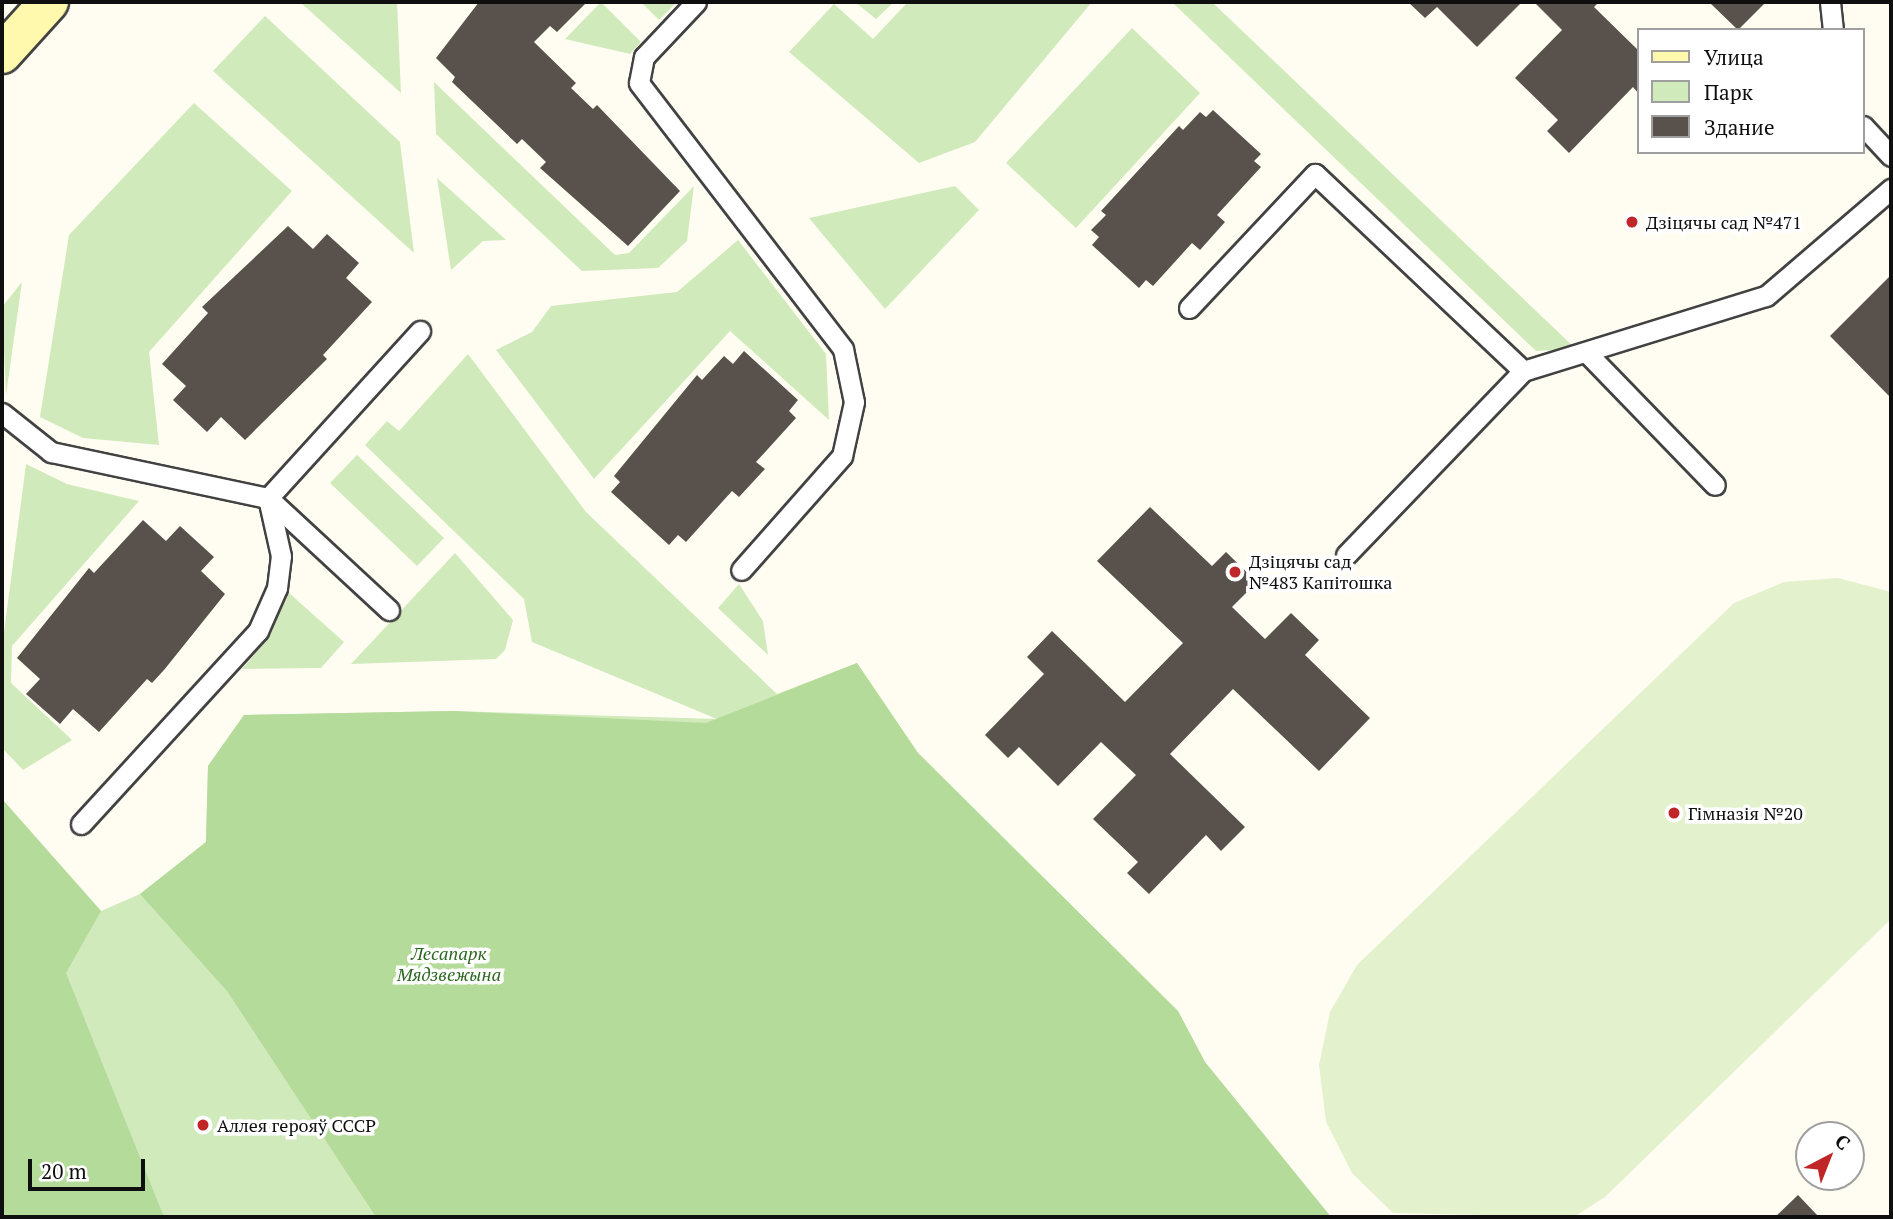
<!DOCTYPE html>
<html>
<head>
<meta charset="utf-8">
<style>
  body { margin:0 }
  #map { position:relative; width:1893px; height:1219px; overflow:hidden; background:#fffdf2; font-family:"PT Serif",serif }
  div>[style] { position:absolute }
  .green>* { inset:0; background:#d1eabb }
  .forest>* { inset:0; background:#b4db9a }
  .pitch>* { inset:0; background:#e3f1cd }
  .building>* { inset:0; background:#58514c }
  .roads { filter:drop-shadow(2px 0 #424242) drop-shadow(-2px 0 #424242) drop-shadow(0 2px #424242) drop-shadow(0 -2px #424242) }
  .lane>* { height:19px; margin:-9.5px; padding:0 9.5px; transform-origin:9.5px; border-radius:9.5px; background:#fff }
  .secondary>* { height:38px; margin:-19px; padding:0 19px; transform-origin:19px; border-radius:19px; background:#fef9ad }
  .dots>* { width:19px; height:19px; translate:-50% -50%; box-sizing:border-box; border:4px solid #fff; border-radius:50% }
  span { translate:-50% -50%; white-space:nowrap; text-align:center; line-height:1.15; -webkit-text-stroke:7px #fff; paint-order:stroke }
  .poi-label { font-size:18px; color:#0f0f0f }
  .left { translate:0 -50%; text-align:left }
  .park-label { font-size:18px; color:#2b681f; font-style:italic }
  .frame { position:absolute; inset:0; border:4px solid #0f0f0f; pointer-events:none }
  .legend { position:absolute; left:1637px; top:28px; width:228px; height:126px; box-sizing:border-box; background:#fff; border:2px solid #9f9f9f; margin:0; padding:9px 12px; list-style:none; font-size:21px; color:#0f0f0f }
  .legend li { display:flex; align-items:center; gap:14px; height:35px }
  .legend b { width:35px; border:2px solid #9f9f9f }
  .north { position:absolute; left:1795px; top:1121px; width:70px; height:70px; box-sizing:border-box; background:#fff; border:2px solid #9f9f9f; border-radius:50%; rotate:42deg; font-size:19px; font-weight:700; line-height:28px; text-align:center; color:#0f0f0f }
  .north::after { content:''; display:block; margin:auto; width:24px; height:32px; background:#c02627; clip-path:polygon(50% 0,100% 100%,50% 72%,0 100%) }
  .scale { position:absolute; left:28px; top:1159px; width:117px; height:32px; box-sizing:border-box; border:4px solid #0f0f0f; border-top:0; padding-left:9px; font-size:21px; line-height:24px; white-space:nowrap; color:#0f0f0f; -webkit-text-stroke:5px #fff; paint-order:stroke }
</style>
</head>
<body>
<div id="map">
  <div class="green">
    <i style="clip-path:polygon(300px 2px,397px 2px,401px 93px)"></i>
    <i style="clip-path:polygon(601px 2px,641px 42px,630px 54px,565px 39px)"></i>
    <i style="clip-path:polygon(641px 2px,677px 2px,659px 20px)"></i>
    <i style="clip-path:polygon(855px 2px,894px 2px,876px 19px)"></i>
    <i style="clip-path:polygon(908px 2px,1092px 2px,975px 142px,919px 163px,789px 52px,834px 4px,873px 39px)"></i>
    <i style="clip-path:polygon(1172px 2px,1212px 2px,1576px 349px,1536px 351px)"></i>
    <i style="clip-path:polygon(265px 16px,400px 142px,414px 253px,213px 71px)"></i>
    <i style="clip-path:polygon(1132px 28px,1200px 93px,1076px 228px,1006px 163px)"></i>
    <i style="clip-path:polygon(434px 82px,615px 255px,629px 253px,694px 186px,687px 241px,658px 268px,582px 271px,436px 134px)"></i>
    <i style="clip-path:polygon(194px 103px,292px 191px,149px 352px,159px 445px,83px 438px,40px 417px,69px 235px)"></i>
    <i style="clip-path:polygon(437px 178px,506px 240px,483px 241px,451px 270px)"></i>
    <i style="clip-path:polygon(955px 186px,979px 210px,885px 309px,809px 218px)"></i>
    <i style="clip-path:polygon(738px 240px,826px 354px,829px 420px,730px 331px,594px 479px,496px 350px,532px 332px,551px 306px,677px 292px)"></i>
    <i style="clip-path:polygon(22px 282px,6px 395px,2px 307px)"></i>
    <i style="clip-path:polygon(468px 354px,586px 512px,777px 694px,857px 663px,918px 753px,1178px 1011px,1205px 1062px,1331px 1217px,2px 1217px,2px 799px,101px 911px,140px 894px,206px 842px,208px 766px,244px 715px,453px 711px,717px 719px,532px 642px,524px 599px,365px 445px,387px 421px,399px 431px)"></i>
    <i style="clip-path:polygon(357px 455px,444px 538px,417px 566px,330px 483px)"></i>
    <i style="clip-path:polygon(26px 464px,67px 484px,139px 501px,12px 646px,11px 683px,72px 740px,23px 770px,2px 748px,2px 648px)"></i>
    <i style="clip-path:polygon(455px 553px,513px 620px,505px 650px,496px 659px,351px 664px)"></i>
    <i style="clip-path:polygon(739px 584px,763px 621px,768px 655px,718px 608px)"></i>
    <i style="clip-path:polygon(288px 592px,344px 642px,321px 668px,242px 669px,268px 639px)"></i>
  </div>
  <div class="forest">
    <i style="clip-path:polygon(857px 663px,918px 753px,1178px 1011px,1205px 1062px,1331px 1217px,376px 1217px,227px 991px,140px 894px,206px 842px,208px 766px,244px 715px,453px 711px,706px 723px)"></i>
    <i style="clip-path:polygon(2px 799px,101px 911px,66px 973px,164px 1217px,2px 1217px)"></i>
  </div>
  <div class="pitch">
    <i style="clip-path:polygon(1838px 578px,1891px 592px,1891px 919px,1605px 1197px,1574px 1217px,1393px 1213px,1352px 1173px,1326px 1122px,1319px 1065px,1330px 1012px,1357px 965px,1734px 603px,1784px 582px)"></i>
  </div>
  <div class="building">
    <i style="clip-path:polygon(479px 2px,587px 2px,557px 32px,550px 26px,534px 42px,576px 83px,571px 88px,593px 109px,597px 105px,680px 191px,628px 246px,540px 168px,546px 162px,522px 139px,517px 144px,452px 82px,455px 77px,436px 58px)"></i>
    <i style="clip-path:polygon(1408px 2px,1522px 2px,1477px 47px,1437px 7px,1425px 18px)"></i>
    <i style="clip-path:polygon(1534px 2px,1599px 2px,1594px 7px,1639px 51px,1639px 94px,1633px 87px,1569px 153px,1547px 131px,1558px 120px,1515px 78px,1562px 30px)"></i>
    <i style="clip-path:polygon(1709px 2px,1766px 2px,1738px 30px)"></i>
    <i style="clip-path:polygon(1213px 110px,1261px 154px,1254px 161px,1261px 167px,1217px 215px,1225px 222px,1200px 250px,1192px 243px,1153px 286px,1146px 280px,1139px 288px,1092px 245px,1099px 237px,1091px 230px,1106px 215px,1101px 211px,1179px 126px,1183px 130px,1200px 112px,1206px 117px)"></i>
    <i style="clip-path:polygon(288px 226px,313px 249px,327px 234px,359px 263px,346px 278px,372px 302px,323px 355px,327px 359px,245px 440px,221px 417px,207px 432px,173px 400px,186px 386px,162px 364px,208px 313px,202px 307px)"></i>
    <i style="clip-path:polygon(1891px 275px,1891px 398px,1830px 336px)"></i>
    <i style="clip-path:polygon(744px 351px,798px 400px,789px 411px,796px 418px,756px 462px,765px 469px,739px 497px,732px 491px,686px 542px,678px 535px,669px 545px,611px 492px,620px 482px,614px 476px,697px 375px,702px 380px,724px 356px,733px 364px)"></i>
    <i style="clip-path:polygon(1150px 507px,1212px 566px,1226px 552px,1257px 582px,1232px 607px,1265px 639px,1291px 613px,1319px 640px,1305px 655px,1370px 718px,1319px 771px,1233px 689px,1170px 754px,1245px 827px,1221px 851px,1206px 835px,1149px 894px,1127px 873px,1138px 862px,1093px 819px,1136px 775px,1101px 742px,1058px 786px,1019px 747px,1008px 758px,985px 735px,1044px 674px,1027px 657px,1052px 631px,1125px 702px,1183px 643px,1097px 561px)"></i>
    <i style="clip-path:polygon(143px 520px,166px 541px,180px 526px,214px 557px,201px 571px,225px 594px,164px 670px,152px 683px,147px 679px,99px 732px,73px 709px,60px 724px,26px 694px,40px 679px,17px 658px,89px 568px,94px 573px)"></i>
    <i style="clip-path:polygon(1798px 1195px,1819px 1217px,1775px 1217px)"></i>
  </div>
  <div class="roads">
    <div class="lane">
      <i style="left:696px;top:2px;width:76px;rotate:133.4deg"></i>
      <i style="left:644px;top:57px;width:26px;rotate:101deg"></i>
      <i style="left:639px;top:83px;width:335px;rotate:52.5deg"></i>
      <i style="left:843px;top:349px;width:54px;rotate:78.3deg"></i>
      <i style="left:854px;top:402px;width:55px;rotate:102.5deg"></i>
      <i style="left:842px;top:456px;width:152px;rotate:131.5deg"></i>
      <i style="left:1830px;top:2px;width:28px;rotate:84deg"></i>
      <i style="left:1863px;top:126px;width:41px;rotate:47deg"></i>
      <i style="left:1189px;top:308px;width:184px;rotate:-46.8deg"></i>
      <i style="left:1315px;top:174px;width:286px;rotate:43.4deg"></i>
      <i style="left:1523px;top:371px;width:254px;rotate:-17.2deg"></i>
      <i style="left:1766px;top:296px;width:165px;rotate:-40.6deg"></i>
      <i style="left:1586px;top:352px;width:185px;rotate:45.9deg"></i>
      <i style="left:2px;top:413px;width:63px;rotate:38.5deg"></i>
      <i style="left:51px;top:452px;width:222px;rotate:12deg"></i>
      <i style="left:268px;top:498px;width:165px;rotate:42.8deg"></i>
      <i style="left:1346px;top:555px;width:255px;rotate:-46.1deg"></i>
      <i style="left:81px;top:824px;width:262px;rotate:-47.5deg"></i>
      <i style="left:258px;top:631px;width:47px;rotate:-66.2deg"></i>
      <i style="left:277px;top:588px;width:32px;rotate:-83deg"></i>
      <i style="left:281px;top:556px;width:59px;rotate:-102.6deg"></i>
      <i style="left:268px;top:498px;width:226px;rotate:-47.7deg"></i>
    </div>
    <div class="secondary">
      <i style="left:2px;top:54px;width:70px;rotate:-47.9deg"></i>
    </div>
  </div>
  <div class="dots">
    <i style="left:1632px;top:222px;background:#c02627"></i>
    <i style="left:1235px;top:572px;background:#c02627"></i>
    <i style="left:1674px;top:813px;background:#c02627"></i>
    <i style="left:203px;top:1125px;background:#c02627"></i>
  </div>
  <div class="poi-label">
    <span class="left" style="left:1646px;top:222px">Дзіцячы сад №471</span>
    <span class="left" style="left:1249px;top:572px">Дзіцячы сад<br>№483 Капітошка</span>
    <span class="left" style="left:1688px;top:813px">Гімназія №20</span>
    <span class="left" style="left:217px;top:1125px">Аллея герояў СССР</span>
  </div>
  <div class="park-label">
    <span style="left:449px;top:964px">Лесапарк<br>Мядзвежына</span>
  </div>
  <div class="frame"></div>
  <ul class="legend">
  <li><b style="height:9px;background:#fef9ad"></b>Улица</li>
  <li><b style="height:19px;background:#d1eabb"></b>Парк</li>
  <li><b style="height:19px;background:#58514c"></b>Здание</li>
  </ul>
  <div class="north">С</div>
  <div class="scale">20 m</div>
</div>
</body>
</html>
